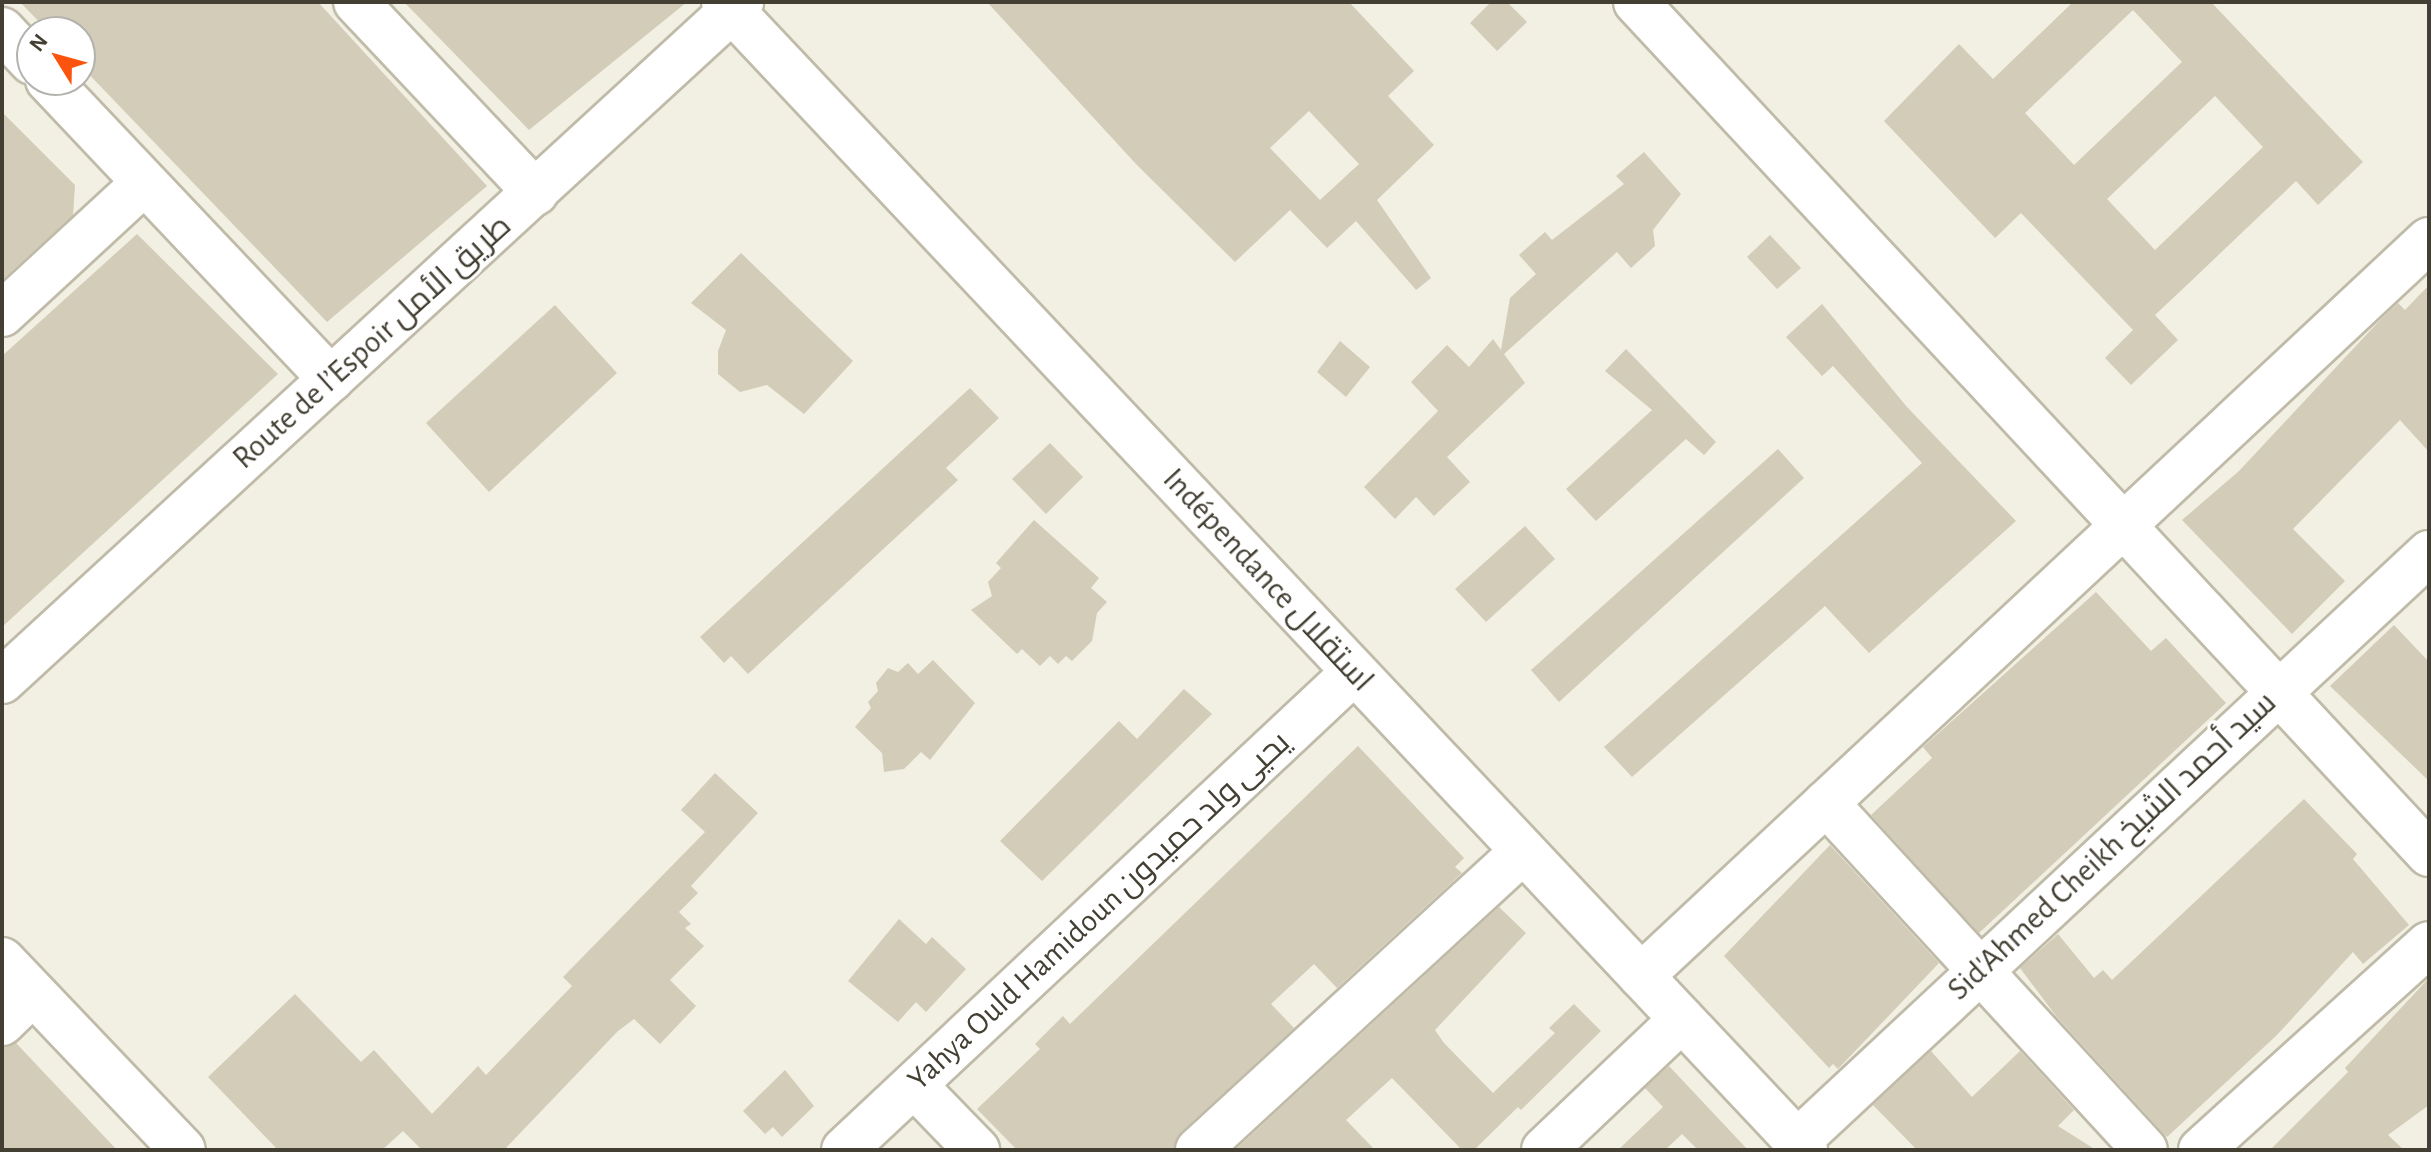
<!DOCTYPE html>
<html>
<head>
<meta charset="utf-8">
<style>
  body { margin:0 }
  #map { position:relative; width:2431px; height:1152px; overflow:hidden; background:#f2efe3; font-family:"Alegreya Sans",Cairo,sans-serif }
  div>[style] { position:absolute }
  .building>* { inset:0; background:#d3ccb8 }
  .roads { filter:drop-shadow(2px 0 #c0bba8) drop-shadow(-2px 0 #c0bba8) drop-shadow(0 2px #c0bba8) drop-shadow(0 -2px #c0bba8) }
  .minor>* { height:44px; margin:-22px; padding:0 22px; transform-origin:22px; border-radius:22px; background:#fff }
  span { translate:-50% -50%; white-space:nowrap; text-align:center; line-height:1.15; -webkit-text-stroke:6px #fff; paint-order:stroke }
  .street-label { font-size:32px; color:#433f33 }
  .frame { position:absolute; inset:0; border:4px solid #433f33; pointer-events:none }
  .north { position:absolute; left:16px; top:16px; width:80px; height:80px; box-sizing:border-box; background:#fff; border:2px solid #b4b2ad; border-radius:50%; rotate:307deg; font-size:22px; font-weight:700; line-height:32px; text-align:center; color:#433f33 }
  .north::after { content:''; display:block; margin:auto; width:28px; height:36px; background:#fc540f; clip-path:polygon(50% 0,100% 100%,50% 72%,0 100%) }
</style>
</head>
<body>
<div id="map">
  <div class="building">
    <i style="clip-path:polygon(20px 2px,318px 2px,487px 186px,327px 322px,80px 65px,80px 32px,49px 32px)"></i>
    <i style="clip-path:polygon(404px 2px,687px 2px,529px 130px)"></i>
    <i style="clip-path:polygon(evenodd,987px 2px,1349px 2px,1414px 71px,1388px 96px,1434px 145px,1377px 200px,1431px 278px,1416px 290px,1356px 221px,1327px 248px,1290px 210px,1235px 262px,1136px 164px,987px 2px,1309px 111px,1359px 164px,1320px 200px,1270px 148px,1309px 111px)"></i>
    <i style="clip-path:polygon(1491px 2px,1507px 2px,1527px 22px,1497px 51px,1470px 23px)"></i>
    <i style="clip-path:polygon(evenodd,2073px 2px,2211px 2px,2363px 162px,2318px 205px,2296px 181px,2188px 284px,2155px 315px,2178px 340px,2131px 385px,2105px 358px,2133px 330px,2021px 213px,1995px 238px,1884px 121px,1959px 44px,1993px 79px,2073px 2px,2133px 10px,2182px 62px,2074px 165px,2025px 113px,2133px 10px,2073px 2px,2215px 96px,2263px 147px,2155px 250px,2107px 199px,2215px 96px)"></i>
    <i style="clip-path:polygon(2px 112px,75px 185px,73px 215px,2px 280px)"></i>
    <i style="clip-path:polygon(1644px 152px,1681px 194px,1653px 230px,1655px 246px,1631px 268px,1617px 252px,1504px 354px,1525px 383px,1447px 457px,1470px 482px,1434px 516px,1416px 497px,1395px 519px,1364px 487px,1438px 411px,1411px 382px,1447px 345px,1469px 367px,1493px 339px,1501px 350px,1510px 298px,1536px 274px,1519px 255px,1545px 232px,1552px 240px,1624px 184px,1616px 176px)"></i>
    <i style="clip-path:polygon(137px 234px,278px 374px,2px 627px,2px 356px)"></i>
    <i style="clip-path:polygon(1770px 235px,1801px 268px,1777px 289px,1747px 257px)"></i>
    <i style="clip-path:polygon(741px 253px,853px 361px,804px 414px,767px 385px,740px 392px,718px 374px,718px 351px,726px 330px,691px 303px)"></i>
    <i style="clip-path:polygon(2429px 285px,2429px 452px,2400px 420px,2293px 529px,2345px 581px,2292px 634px,2182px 520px,2239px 471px,2381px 319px,2398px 303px,2405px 310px)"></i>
    <i style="clip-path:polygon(1822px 304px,1907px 407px,2016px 521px,1869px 653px,1825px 606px,1632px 777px,1604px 747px,1922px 463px,1833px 366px,1822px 376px,1786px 337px)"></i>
    <i style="clip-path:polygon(555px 305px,617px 373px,489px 492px,426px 423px)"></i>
    <i style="clip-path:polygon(1340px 341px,1370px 367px,1346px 397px,1317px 372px)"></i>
    <i style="clip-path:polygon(1626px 349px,1716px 442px,1704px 455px,1686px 439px,1596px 521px,1566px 489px,1652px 410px,1605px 371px)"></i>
    <i style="clip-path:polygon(970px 388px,999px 418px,946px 468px,958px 480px,748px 674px,731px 656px,724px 663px,700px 637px)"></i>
    <i style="clip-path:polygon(1050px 443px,1083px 477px,1046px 514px,1012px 479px)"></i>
    <i style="clip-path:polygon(1778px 449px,1804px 478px,1559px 702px,1531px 670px)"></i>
    <i style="clip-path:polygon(1034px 520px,1099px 578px,1091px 588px,1107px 602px,1097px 613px,1092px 641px,1072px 661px,1066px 656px,1058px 664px,1050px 656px,1040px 666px,1022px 649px,1017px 654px,971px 610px,992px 596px,988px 582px,1001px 568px,996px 563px)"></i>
    <i style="clip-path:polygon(1525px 526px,1555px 559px,1486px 622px,1455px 589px)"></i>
    <i style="clip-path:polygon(2096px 592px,2151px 651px,2166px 638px,2226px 703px,1979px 933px,1871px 815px,1932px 758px,1923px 747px)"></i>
    <i style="clip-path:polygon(2394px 625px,2429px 662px,2429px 781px,2330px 686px)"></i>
    <i style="clip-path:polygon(933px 660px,975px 703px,930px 760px,921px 752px,904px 769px,884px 772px,882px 753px,855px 727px,871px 708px,868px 702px,878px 691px,876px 683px,888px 668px,898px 672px,908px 663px,918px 674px)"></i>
    <i style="clip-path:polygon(1184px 689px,1212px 714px,1042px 881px,1000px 841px,1119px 721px,1137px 739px)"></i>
    <i style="clip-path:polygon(1358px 746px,1464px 858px,1455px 867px,1462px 873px,1337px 988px,1314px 964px,1271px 1004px,1294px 1028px,1181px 1132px,1174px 1150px,1017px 1150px,977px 1109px,1040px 1049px,1035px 1044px,1063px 1016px,1070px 1024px)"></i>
    <i style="clip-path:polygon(715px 773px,758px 813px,691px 886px,698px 893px,679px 912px,691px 924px,685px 928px,704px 946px,670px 980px,696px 1006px,660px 1044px,634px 1019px,618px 1031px,504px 1150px,422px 1150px,403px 1131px,382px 1150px,278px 1150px,208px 1077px,295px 994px,361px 1062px,374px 1050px,432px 1114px,478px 1066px,486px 1075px,572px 986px,563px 977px,705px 832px,681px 810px)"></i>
    <i style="clip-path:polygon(2304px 799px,2357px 854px,2353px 859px,2409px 925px,2363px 964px,2353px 952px,2277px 1035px,2167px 1137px,2056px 1016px,2020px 968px,2058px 934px,2094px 978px,2103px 970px,2112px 980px)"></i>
    <i style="clip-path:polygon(1830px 845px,1939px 963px,1838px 1069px,1833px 1064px,1829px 1068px,1724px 956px)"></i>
    <i style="clip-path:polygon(1499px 907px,1526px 933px,1435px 1030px,1444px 1043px,1493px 1093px,1555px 1033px,1549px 1028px,1574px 1004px,1601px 1031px,1521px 1110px,1518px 1107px,1474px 1150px,1462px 1150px,1392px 1078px,1346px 1120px,1375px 1150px,1235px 1150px)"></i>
    <i style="clip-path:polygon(899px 919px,926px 944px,932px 937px,966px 969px,926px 1012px,916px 1002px,898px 1022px,848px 981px)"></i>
    <i style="clip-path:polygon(2429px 978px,2429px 1105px,2388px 1135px,2404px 1150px,2270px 1150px,2348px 1072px,2345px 1068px)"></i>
    <i style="clip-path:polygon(16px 1043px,117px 1150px,2px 1150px,2px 1047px)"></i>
    <i style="clip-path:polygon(1931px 1051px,1972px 1097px,2020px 1051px,2074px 1110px,2058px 1126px,2096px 1150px,1917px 1150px,1873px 1105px)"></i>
    <i style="clip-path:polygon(1669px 1066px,1748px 1150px,1698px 1150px,1682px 1134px,1665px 1150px,1618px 1150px,1663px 1107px,1645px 1088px)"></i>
    <i style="clip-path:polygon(785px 1070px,814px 1106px,782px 1137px,773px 1127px,765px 1134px,743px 1111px)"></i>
  </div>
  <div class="roads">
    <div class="minor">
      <i style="left:356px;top:2px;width:262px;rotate:46.7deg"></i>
      <i style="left:724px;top:2px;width:1577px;rotate:46.72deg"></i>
      <i style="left:1636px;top:2px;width:1164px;rotate:47.05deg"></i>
      <i style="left:2px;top:30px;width:44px;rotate:46.8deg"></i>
      <i style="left:48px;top:80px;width:412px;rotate:46.6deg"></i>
      <i style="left:2px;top:314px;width:193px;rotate:-42.7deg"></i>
      <i style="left:2px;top:681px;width:1004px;rotate:-42.58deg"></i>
      <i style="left:1826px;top:803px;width:471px;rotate:47.4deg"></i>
      <i style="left:2px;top:960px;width:262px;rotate:46.4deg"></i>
      <i style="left:1641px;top:976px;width:1078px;rotate:-43.05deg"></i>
      <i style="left:2px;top:1023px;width:43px;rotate:-44.1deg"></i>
      <i style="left:914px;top:1085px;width:91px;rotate:45.9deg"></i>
      <i style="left:1797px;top:1142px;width:864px;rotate:-42.98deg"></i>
      <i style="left:844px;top:1150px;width:699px;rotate:-43.14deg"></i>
      <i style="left:1198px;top:1150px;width:442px;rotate:-42.6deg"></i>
      <i style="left:1544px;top:1150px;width:190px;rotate:-43.5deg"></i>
      <i style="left:2201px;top:1150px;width:307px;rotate:-42.1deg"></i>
    </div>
  </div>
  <div class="street-label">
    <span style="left:372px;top:342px;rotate:-42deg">Route de l’Espoir طريق الأمل</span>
    <span style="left:1268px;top:580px;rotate:47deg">Indépendance استقلال</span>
    <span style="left:2112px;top:846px;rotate:-43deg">Sid'Ahmed Cheikh سيد أحمد الشيخ</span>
    <span style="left:1099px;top:911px;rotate:-43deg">Yahya Ould Hamidoun يحيى ولد حميدون</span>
  </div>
  <div class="frame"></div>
  <div class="north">N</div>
</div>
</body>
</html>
